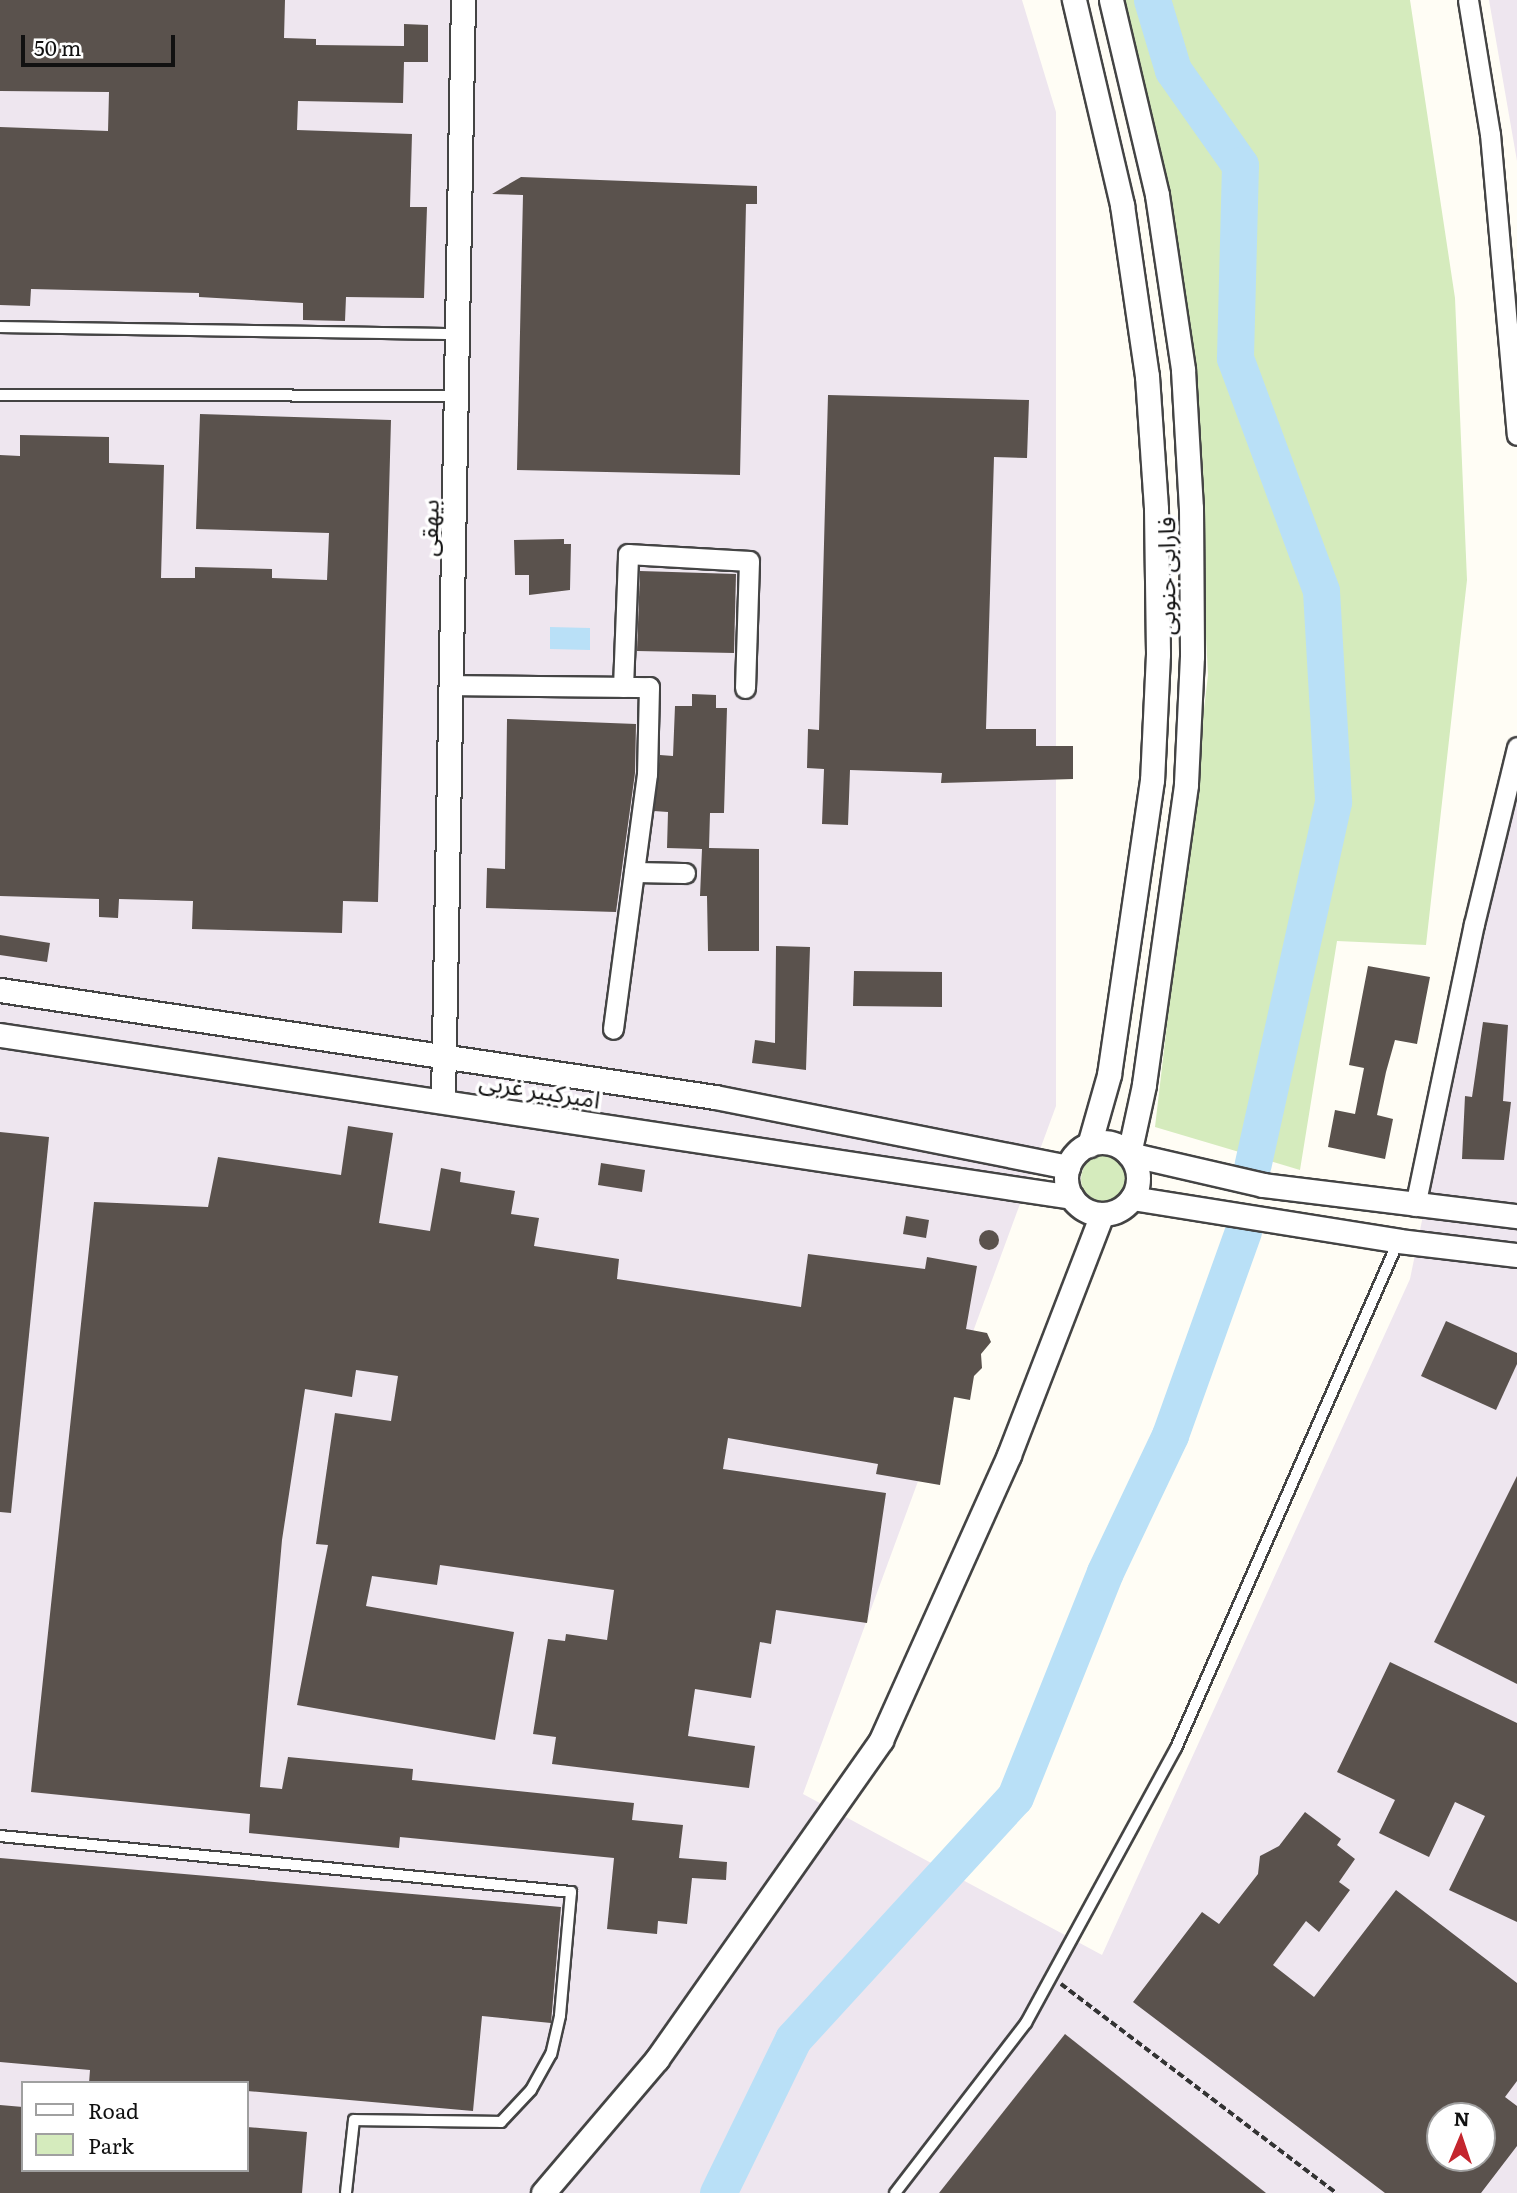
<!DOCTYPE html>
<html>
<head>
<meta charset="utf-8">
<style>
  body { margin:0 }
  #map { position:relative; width:1517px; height:2193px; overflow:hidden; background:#fffdf5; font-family:Literata,"Noto Sans Arabic",serif }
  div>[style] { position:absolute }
  .industrial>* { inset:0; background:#eee6ef }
  .green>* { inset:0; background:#d5ebbd }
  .round { border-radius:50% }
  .water>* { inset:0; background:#b9e0f7 }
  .river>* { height:37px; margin:-18.5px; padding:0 18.5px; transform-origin:18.5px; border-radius:18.5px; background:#b9e0f7 }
  .building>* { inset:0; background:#5a524d }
  .path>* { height:3.5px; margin-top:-1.75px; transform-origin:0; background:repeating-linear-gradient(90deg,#333 0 7px,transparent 0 10.5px) }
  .roads { filter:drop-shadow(2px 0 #444) drop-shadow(-2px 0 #444) drop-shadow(0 2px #444) drop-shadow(0 -2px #444) }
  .service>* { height:10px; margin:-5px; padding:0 5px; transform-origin:5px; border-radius:5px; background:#fff }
  .minor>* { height:19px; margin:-9.5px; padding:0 9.5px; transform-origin:9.5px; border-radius:9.5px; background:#fff }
  .tertiary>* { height:23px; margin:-11.5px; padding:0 11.5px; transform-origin:11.5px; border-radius:11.5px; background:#fff }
  .tertiary>.ring { margin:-11.5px; padding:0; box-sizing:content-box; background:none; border:23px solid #fff; border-radius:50% }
  span { translate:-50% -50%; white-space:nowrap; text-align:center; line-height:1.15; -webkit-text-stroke:7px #fff; paint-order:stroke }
  .street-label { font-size:24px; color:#111 }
  .legend { position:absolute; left:21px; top:2081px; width:228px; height:91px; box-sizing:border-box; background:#fff; border:2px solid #a0a0a0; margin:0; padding:9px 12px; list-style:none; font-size:21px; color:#111 }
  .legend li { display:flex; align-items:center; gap:14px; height:35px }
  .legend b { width:35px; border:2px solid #a0a0a0 }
  .north { position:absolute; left:1426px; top:2102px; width:70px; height:70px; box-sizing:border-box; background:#fff; border:2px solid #a0a0a0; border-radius:50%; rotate:2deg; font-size:19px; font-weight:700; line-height:28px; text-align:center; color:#111 }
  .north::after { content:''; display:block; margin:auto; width:24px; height:32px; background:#c4262e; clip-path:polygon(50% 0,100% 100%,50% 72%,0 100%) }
  .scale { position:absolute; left:21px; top:35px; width:154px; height:32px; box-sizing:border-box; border:4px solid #111; border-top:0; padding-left:9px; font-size:21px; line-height:24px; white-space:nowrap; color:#111; -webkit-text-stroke:5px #fff; paint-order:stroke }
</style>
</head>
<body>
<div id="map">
  <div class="industrial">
    <i style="clip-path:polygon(evenodd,0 0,1022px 0,1056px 112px,1056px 1106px,803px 1794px,1102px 1955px,1410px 1279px,1517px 757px,1517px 2193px,0 2193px,0 0,23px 2083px,247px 2083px,247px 2170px,23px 2170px,23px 2083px,0 0,1440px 2116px,1482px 2116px,1482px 2158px,1440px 2158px,1440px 2116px)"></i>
    <i style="clip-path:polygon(1489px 0,1517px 0,1517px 161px)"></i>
  </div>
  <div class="green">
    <i style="clip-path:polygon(1122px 0,1410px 0,1455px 298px,1467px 580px,1426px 945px,1337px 941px,1300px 1170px,1155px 1127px,1208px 675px,1196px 444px,1173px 218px)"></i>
    <i class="round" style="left:1081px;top:1154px;width:50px;height:50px"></i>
  </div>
  <div class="water">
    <i style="clip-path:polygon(550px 627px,590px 628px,590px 650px,550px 649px)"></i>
  </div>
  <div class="river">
    <i style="left:1152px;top:0;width:73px;rotate:73.3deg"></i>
    <i style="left:1173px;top:70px;width:116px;rotate:54.8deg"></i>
    <i style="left:1240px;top:165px;width:193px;rotate:91.5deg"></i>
    <i style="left:1235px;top:358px;width:248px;rotate:69.7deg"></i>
    <i style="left:1321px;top:591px;width:211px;rotate:86.7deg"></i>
    <i style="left:1333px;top:802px;width:371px;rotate:102.5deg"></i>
    <i style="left:718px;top:2193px;width:171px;rotate:-64deg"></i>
    <i style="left:793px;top:2039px;width:328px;rotate:-47.5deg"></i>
    <i style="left:1015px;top:1797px;width:242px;rotate:-68.2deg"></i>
    <i style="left:1105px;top:1572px;width:152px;rotate:-64.6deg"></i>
    <i style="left:1170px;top:1435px;width:217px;rotate:-70.3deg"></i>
  </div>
  <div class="building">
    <i style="clip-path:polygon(0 0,285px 0,284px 38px,316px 39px,316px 45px,404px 46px,404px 24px,428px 25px,428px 62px,404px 62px,403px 103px,298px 101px,297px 130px,412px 134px,410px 207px,427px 207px,424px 298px,346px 297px,345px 321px,303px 320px,303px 303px,199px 297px,199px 293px,31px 289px,30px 306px,0 305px,0 127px,108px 131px,109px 92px,0 91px)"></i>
    <i style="clip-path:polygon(521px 177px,757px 186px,757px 204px,746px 204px,740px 475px,517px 470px,523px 195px,492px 194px)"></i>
    <i style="clip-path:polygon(828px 395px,1029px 400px,1027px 458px,994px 457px,986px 729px,1036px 729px,1036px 746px,1073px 746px,1073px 779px,941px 783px,942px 773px,850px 770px,848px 825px,822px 824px,824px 769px,807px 768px,808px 729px,819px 730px)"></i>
    <i style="clip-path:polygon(200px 414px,391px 420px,378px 902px,343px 901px,342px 933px,192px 929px,193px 901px,119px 899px,118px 918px,99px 917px,99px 899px,0 896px,0 455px,20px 456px,20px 435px,109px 437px,109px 463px,164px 465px,161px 578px,195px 578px,195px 567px,272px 569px,272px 578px,327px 580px,329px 533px,196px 529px)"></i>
    <i style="clip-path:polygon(564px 539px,564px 544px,571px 544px,570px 590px,529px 595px,529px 575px,515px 575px,514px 540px)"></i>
    <i style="clip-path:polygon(640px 571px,736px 574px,734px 653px,637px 651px)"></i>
    <i style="clip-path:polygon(692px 694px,716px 695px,716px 708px,727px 708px,724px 813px,710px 813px,709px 848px,759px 849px,759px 951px,708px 951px,707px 896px,700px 896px,702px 849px,667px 848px,668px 812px,654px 811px,660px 755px,673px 756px,675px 706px,692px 706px)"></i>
    <i style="clip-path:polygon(507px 719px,636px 724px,635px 773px,616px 912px,486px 908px,487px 868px,505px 869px)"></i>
    <i style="clip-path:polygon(0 935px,50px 943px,47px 962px,0 955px)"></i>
    <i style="clip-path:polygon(776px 946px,810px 947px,806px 1070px,752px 1063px,755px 1040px,775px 1043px)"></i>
    <i style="clip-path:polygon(1368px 966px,1430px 977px,1417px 1044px,1395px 1040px,1386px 1072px,1377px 1115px,1393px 1119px,1385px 1159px,1328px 1147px,1335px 1110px,1355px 1114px,1364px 1068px,1349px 1065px)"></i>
    <i style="clip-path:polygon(854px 971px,942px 972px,942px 1007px,853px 1006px)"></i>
    <i style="clip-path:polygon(1483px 1022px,1508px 1025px,1503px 1101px,1511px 1102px,1504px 1160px,1462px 1159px,1465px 1096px,1472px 1097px)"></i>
    <i style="clip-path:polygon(348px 1126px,393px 1133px,379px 1223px,430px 1231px,441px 1168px,461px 1172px,460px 1182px,515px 1191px,511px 1214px,539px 1218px,534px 1246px,619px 1259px,617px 1279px,801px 1307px,808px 1254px,925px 1269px,927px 1257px,977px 1266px,966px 1329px,987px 1333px,991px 1342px,981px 1354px,982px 1368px,974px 1376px,970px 1400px,954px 1397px,940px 1485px,876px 1474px,878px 1464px,728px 1438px,723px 1469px,886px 1493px,867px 1623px,776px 1610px,771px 1644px,760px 1642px,751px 1698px,695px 1689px,688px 1736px,755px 1746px,749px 1788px,552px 1764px,556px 1737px,533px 1734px,548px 1639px,565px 1641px,566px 1634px,607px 1640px,614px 1590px,440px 1565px,437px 1585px,372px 1576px,366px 1606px,514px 1632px,495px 1740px,297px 1705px,328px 1545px,316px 1544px,335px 1413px,391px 1421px,398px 1376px,356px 1370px,352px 1397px,305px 1389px,282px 1540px,260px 1787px,282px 1789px,288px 1757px,413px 1769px,412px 1780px,634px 1803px,632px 1820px,683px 1825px,679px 1858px,727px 1862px,726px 1880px,692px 1878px,687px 1924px,658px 1921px,657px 1934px,607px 1929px,614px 1858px,400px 1837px,399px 1848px,249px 1833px,250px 1814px,31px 1792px,94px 1202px,208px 1207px,218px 1157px,341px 1175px)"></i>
    <i style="clip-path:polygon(0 1132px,49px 1137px,11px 1513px,0 1512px)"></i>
    <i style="clip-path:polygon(601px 1163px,645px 1170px,642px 1192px,598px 1185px)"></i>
    <i style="clip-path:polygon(906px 1216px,929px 1220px,926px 1238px,903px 1234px)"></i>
    <i class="round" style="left:979px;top:1230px;width:20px;height:20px"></i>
    <i style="clip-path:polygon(1446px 1321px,1517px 1353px,1517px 1364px,1496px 1410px,1421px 1376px)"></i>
    <i style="clip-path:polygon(1517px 1476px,1517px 1684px,1434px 1642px)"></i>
    <i style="clip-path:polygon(1390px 1662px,1517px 1723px,1517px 1922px,1449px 1890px,1485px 1816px,1455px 1802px,1429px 1857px,1379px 1833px,1395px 1800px,1337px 1772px)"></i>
    <i style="clip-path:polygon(evenodd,1305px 1812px,1341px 1839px,1337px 1845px,1355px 1859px,1339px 1882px,1350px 1890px,1319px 1932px,1306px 1921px,1273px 1965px,1314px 1997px,1396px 1890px,1517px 1983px,1517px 2081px,1505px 2097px,1517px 2106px,1517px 2146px,1481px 2193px,1385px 2193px,1133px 2002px,1202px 1912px,1219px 1924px,1258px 1874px,1260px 1856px,1279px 1846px,1305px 1812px,1440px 2116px,1482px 2116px,1482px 2158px,1440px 2158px,1440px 2116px)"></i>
    <i style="clip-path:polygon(0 1858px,561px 1907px,551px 2023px,482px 2016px,473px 2111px,247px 2091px,247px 2083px,89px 2083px,90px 2070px,0 2062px)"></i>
    <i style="clip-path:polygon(1065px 2034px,1266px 2193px,939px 2193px)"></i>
    <i style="clip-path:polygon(0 2105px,23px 2107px,23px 2170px,247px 2170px,247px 2127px,307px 2132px,302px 2193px,0 2193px)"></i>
  </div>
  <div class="path">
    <i style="left:1061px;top:1984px;width:345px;rotate:37.2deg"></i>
  </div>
  <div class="roads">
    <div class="service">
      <i style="left:0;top:327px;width:457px;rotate:0.9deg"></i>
      <i style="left:0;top:395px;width:456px;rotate:0.1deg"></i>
      <i style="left:0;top:1836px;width:574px;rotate:5.6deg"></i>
      <i style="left:571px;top:1892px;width:124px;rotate:95.1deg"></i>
      <i style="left:560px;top:2016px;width:39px;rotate:103deg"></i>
      <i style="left:551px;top:2054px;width:41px;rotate:119.1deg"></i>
      <i style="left:531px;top:2090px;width:44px;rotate:133.2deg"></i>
      <i style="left:501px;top:2122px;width:147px;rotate:-179.2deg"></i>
      <i style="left:354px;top:2120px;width:73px;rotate:96.3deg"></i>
      <i style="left:895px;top:2193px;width:215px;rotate:-52.4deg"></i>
      <i style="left:1026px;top:2023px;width:313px;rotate:-61.4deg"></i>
      <i style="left:1176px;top:1748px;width:553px;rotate:-66.31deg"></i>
    </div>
    <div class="minor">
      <i style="left:1468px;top:0;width:136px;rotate:80.7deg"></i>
      <i style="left:1490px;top:134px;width:302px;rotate:84.9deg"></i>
      <i style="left:452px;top:685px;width:197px;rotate:0.6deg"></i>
      <i style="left:649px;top:687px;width:87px;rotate:91.3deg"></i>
      <i style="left:647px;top:774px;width:257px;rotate:97.6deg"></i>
      <i style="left:623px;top:687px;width:133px;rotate:-87.8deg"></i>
      <i style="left:628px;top:554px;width:121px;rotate:3.3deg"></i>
      <i style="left:749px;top:561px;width:127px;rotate:91.8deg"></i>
      <i style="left:634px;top:872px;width:51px;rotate:1.1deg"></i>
      <i style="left:1415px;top:1206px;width:288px;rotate:-78.2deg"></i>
      <i style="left:1474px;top:924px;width:182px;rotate:-76.3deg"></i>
    </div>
    <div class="tertiary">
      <i style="left:1074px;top:0;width:211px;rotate:76.8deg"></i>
      <i style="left:1122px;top:205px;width:173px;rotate:81.7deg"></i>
      <i style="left:1147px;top:376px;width:133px;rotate:86.1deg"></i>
      <i style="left:1156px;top:509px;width:145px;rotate:89.2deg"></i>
      <i style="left:1158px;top:654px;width:126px;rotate:92.7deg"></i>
      <i style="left:1152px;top:780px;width:298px;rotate:98.3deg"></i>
      <i style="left:1109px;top:1075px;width:73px;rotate:105.9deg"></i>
      <i style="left:1111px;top:0;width:200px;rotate:76.7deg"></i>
      <i style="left:1157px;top:195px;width:177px;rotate:81.5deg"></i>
      <i style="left:1183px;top:370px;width:138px;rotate:86.7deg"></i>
      <i style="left:1191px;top:508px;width:148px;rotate:89.6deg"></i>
      <i style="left:1192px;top:656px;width:129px;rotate:92.7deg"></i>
      <i style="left:1186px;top:785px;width:303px;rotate:98deg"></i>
      <i style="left:1144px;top:1085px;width:71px;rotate:102.3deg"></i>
      <i style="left:1129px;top:1154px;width:138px;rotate:13deg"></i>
      <i style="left:1263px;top:1185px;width:256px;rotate:7deg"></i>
      <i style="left:0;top:990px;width:723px;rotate:8.51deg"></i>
      <i style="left:715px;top:1097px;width:360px;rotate:11.2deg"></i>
      <i style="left:0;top:1035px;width:1084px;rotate:8.59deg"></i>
      <i style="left:443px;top:1100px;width:1100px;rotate:-88.96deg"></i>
      <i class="ring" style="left:1066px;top:1142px;width:49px;height:49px"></i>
      <i style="left:1132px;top:1198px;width:270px;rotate:9.1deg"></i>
      <i style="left:1399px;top:1241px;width:119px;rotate:6.8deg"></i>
      <i style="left:543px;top:2193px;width:176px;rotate:-49.6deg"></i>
      <i style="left:657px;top:2059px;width:390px;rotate:-54.9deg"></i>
      <i style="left:881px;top:1740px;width:312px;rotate:-65.8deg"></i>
      <i style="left:1009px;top:1455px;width:258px;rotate:-68.9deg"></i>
    </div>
  </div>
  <div class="street-label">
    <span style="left:428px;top:528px;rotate:-89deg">بیهقی</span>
    <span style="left:1165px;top:576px;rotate:-90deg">فارابی جنوبی</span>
    <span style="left:540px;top:1089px;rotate:9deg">امیرکبیر غربی</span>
  </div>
  <ul class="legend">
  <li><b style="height:9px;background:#fff"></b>Road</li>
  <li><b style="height:19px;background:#d5ebbd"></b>Park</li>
  </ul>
  <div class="north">N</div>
  <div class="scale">50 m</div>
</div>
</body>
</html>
